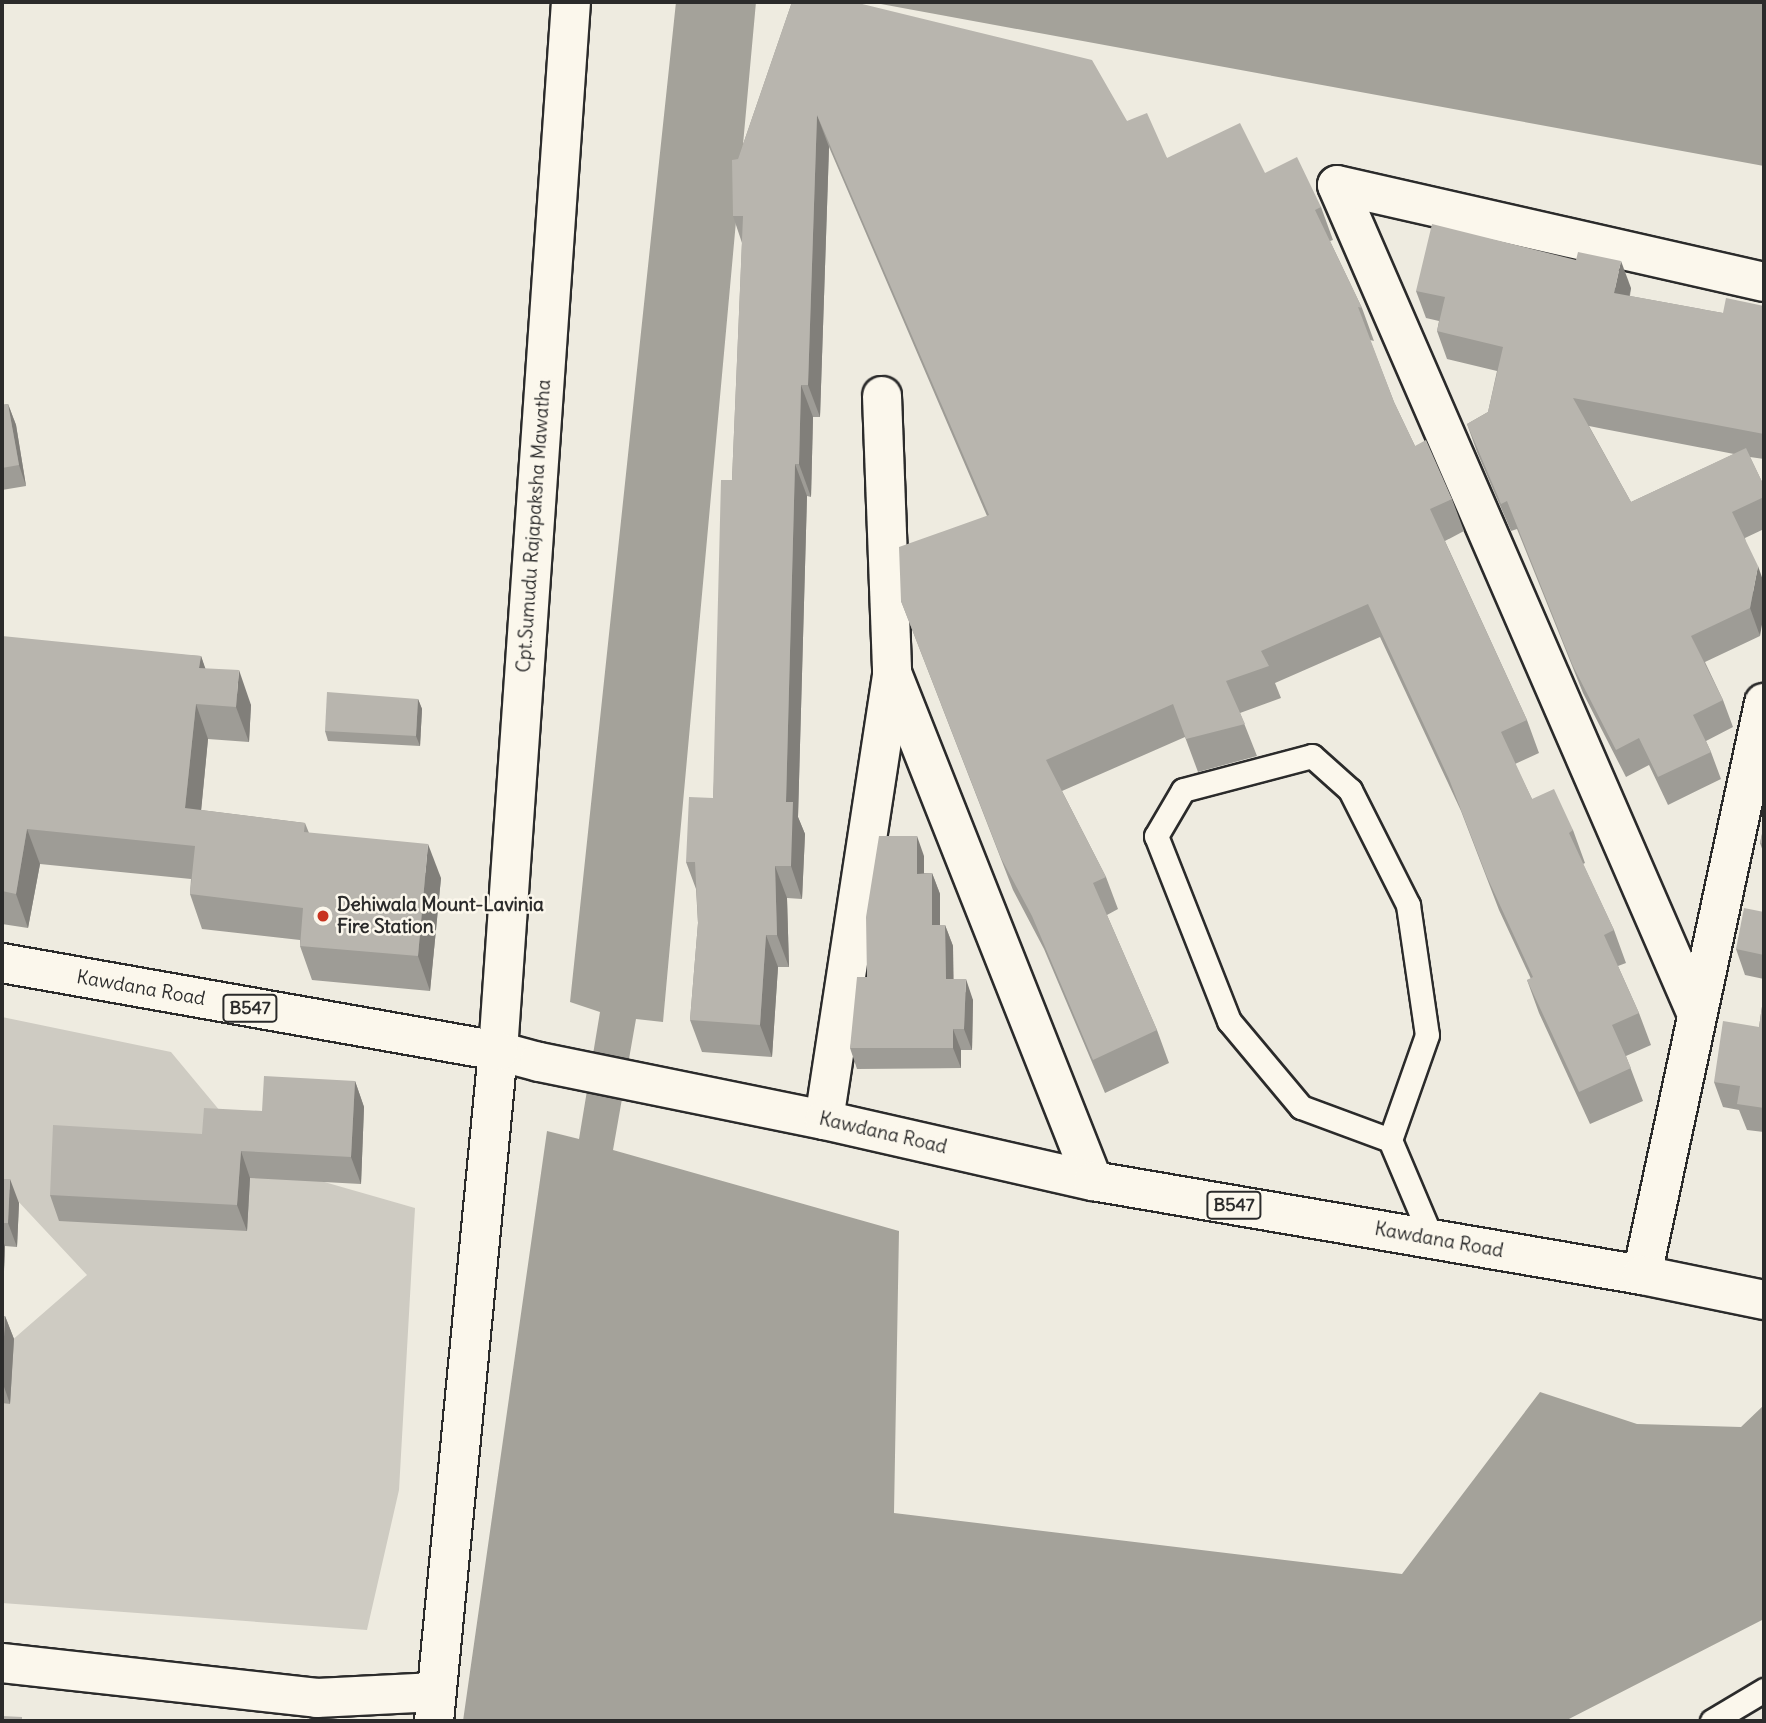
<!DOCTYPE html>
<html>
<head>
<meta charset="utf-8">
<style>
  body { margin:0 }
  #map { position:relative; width:1766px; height:1723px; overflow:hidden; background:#eeebe0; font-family:Delius,sans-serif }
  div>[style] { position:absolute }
  .green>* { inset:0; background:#cecbc2 }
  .water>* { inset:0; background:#a4a29a }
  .roads { filter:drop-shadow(2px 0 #2b2b2b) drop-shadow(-2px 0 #2b2b2b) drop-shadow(0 2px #2b2b2b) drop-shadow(0 -2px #2b2b2b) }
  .service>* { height:23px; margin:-11.5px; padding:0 11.5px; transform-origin:11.5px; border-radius:11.5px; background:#fbf7ec }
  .minor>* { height:38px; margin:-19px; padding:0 19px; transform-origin:19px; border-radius:19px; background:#fbf7ec }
  .secondary>* { height:38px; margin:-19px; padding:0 19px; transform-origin:19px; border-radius:19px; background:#fbf7ec }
  .primary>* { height:38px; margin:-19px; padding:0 19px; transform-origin:19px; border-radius:19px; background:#fbf7ec }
  .wall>* { inset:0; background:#9e9c96 }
  .shaded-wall>* { inset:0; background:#817f7a }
  .building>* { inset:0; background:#b8b5ae }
  .dots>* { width:19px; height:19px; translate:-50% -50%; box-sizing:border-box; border:4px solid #fbf7ec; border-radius:50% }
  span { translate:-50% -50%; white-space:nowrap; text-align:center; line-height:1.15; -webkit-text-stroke:5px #fbf7ec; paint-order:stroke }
  .shield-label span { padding:2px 5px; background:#fbf7ec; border:2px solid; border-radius:5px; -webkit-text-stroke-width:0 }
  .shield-label { font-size:18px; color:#2b2b2b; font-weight:700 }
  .street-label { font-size:19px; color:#2b2b2b }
  .poi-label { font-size:19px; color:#2b2b2b; font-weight:700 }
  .left { translate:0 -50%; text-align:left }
  .frame { position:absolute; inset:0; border:4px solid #2b2b2b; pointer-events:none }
</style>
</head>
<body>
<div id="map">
  <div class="green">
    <i style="clip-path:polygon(2px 1017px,171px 1052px,265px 1165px,415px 1208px,399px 1490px,367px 1630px,2px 1603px,2px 1349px,87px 1275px,2px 1184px)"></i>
  </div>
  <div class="water">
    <i style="clip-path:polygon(676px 2px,756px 2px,663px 1022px,636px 1019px,613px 1150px,899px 1231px,894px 1513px,1402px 1574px,1540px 1392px,1637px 1424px,1741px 1427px,1764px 1405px,1764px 1619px,1565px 1721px,463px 1721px,547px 1131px,579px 1139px,600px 1012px,570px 1002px)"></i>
    <i style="clip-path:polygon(870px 2px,1764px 2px,1764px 166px)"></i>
  </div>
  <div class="roads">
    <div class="service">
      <i style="left:1390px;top:1140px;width:95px;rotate:-159.7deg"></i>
      <i style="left:1301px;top:1107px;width:112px;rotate:-129.9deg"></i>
      <i style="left:1229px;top:1021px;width:199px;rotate:-111.5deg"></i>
      <i style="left:1156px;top:836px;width:53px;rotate:-59.6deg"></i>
      <i style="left:1183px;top:790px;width:133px;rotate:-14.8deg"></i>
      <i style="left:1312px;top:756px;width:51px;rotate:41.8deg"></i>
      <i style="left:1350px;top:790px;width:129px;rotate:63.2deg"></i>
      <i style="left:1408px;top:905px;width:131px;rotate:81.7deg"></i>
      <i style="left:1427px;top:1035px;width:111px;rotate:109.4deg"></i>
      <i style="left:1390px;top:1140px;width:108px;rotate:67deg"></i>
      <i style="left:1712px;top:1721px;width:61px;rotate:-30.8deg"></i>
    </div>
    <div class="minor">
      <i style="left:882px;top:396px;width:277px;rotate:87.9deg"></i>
      <i style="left:892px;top:673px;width:546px;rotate:68.41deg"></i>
      <i style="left:1695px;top:1010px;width:899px;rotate:-113.46deg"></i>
      <i style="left:1337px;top:185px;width:438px;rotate:12.8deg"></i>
      <i style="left:824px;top:1120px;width:449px;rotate:-81.3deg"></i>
      <i style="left:1642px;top:1275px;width:585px;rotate:-77.96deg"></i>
      <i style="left:2px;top:1663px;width:317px;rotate:6.3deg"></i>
      <i style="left:317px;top:1698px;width:119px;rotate:-2.9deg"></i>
      <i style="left:434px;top:1721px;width:673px;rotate:-84.54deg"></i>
    </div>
    <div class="secondary">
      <i style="left:539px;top:1062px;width:42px;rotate:-165deg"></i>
      <i style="left:498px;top:1051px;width:1052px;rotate:-86.02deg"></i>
    </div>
    <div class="primary">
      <i style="left:2px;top:963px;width:504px;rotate:10.06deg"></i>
      <i style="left:539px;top:1062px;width:291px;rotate:11.5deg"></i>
      <i style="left:824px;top:1120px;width:276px;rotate:12.8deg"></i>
      <i style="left:1093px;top:1181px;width:557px;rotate:9.72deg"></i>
      <i style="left:1642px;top:1275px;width:125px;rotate:11.6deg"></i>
    </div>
  </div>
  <div class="wall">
    <i style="clip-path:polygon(792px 2px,1127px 121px,1167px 158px,1265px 173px,1321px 207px,1333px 240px,1330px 241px,1362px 308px,1374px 341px,1370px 340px,1394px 402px,1415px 446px,1452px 499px,1464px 531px,1445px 541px,1527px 720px,1539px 753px,1515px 764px,1532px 799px,1573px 830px,1585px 863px,1583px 864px,1614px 930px,1626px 963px,1618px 966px,1639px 1013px,1651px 1045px,1626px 1056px,1643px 1101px,1590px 1124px,1539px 1013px,1527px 980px,1531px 979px,1499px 910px,1461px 811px,1380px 637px,1275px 683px,1281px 698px,1240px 713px,1257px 756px,1198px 772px,1185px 737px,1062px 791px,1106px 877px,1118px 909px,1107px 915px,1157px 1030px,1169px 1063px,1105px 1093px,1044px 949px,1013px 890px,901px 601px,987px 516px,829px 147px,820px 417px,813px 417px,811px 497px,807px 496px,798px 817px,805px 834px,802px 899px,787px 898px,789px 967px,778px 967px,772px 1057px,702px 1052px,690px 1020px,698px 923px,696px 889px,686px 862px,713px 798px,732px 480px,742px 243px,733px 216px,738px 159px)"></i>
    <i style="clip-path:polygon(evenodd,1631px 288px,1630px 296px,1723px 313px,1764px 306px,1764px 459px,1750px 457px,1764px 486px,1764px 529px,1745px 538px,1760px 636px,1705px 662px,1723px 700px,1733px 727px,1706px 741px,1711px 752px,1721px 779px,1668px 805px,1649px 765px,1626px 777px,1583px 693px,1517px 529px,1511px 531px,1477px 452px,1467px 424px,1488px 412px,1497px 371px,1447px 359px,1437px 331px,1439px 321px,1426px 318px,1416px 291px,1631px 288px,1589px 426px,1604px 429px,1734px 454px,1631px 502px,1589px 426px)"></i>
    <i style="clip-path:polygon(8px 404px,16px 425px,26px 486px,2px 490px,2px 405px)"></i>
    <i style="clip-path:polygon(2px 643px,201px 656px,205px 669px,251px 705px,249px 742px,208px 739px,201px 810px,305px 823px,309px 833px,441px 878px,430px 991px,312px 980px,300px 946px,300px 940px,202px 929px,190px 894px,191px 879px,40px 864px,28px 928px,2px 924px)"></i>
    <i style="clip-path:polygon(418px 699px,422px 709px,420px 746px,328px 741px,325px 731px)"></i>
    <i style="clip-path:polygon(1764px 825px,1764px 854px,1760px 843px)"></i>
    <i style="clip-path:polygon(924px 856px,924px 873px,932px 873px,940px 894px,940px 925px,945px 925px,953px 946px,953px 979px,973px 1000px,972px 1050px,961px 1050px,961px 1068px,857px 1069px,850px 1048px,867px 977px)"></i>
    <i style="clip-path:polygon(1764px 912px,1764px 979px,1745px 975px,1736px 949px)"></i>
    <i style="clip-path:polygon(1764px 993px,1764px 1132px,1747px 1130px,1739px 1110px,1723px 1107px,1714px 1082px,1759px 1027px)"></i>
    <i style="clip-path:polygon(355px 1081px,364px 1107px,361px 1184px,250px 1178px,247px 1231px,59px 1221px,50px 1195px,262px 1111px)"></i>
    <i style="clip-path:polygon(2px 1179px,19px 1203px,17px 1247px,5px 1246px,2px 1316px,5px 1316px,14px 1339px,10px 1404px,2px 1403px)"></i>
  </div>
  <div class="shaded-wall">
    <i style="clip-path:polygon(817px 115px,829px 147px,820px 417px,808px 385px)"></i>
    <i style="clip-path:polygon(1621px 261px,1631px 288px,1624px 320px,1614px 293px)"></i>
    <i style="clip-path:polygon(801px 385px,813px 417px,811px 497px,799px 464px)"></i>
    <i style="clip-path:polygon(8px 404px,16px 425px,26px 486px,19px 465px)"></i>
    <i style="clip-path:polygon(795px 464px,807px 496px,798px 817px,805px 834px,802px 899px,791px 866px,786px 802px)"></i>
    <i style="clip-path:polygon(1758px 566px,1764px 583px,1764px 613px,1760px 636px,1750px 608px)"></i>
    <i style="clip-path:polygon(201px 656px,213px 690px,199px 668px)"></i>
    <i style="clip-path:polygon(239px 670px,251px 705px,249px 742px,236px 707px)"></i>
    <i style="clip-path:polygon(418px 699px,422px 709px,420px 746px,416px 736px)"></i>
    <i style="clip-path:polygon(196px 704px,208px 739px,198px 843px,185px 808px)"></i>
    <i style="clip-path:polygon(27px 829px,40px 864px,28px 928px,16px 894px)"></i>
    <i style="clip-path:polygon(917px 836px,924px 856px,924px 894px,917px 874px)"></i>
    <i style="clip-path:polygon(428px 844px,441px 878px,430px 991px,418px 956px)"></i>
    <i style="clip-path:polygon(775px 866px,787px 898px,789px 967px,777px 935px)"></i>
    <i style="clip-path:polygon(932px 873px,940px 894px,940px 946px,932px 925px)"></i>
    <i style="clip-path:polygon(945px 925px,953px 946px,954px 1000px,946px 979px)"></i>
    <i style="clip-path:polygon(766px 935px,778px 967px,772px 1057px,760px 1025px)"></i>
    <i style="clip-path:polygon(966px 979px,973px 1000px,972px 1050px,964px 1029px)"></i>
    <i style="clip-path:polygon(953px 1029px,961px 1050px,961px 1068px,953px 1048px)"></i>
    <i style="clip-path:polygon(355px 1081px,364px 1107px,361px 1184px,351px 1157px)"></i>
    <i style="clip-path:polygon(241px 1151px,250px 1178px,247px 1231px,237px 1205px)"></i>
    <i style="clip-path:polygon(10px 1179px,19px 1203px,17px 1247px,8px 1223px)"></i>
    <i style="clip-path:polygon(2px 1238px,5px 1246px,2px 1321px)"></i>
    <i style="clip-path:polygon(5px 1316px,14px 1339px,10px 1404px,2px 1381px)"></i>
  </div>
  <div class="building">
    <i style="clip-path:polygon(792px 2px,854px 2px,1092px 60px,1127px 121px,1147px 113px,1167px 158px,1240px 123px,1265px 173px,1297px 157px,1321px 207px,1315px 210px,1362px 308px,1358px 307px,1394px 402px,1415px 446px,1426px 440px,1452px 499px,1430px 509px,1527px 720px,1501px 732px,1532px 799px,1554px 789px,1573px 830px,1569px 833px,1614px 930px,1604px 935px,1639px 1013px,1612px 1025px,1631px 1068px,1579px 1092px,1527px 980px,1533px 977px,1487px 877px,1449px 779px,1368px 604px,1261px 651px,1269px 666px,1226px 681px,1245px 724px,1186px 739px,1173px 704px,1046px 760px,1106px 877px,1093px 883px,1157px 1030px,1093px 1060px,1032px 916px,1001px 858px,901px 601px,899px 547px,989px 515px,817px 115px,808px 385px,801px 385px,799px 464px,795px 464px,786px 802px,793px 802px,791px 866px,775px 866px,777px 935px,766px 935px,760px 1025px,690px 1020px,698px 923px,695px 862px,686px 862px,689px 797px,713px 798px,721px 480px,732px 480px,743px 216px,733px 216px,732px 160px,738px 159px)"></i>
    <i style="clip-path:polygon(1432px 224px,1576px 260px,1578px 252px,1621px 261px,1614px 293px,1723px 313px,1726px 298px,1764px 306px,1764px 434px,1573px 398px,1631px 502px,1746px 448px,1764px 486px,1764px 497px,1732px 512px,1758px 566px,1750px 608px,1691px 636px,1723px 700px,1693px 715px,1711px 752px,1658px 777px,1639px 738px,1616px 750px,1573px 666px,1507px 501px,1501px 504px,1467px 424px,1488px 412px,1503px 347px,1437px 331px,1445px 297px,1416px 291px)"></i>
    <i style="clip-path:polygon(8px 404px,19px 465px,2px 468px,2px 405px)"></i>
    <i style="clip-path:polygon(2px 636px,201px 656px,199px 668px,239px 670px,236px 707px,196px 704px,185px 808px,305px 823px,304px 832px,428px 844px,418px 956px,300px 946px,303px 908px,190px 894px,195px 846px,27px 829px,16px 894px,2px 891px)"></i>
    <i style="clip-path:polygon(327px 692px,418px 699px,416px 736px,325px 731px)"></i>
    <i style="clip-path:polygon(1764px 825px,1764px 844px,1760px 843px)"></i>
    <i style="clip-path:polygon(879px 836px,917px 836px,917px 874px,932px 873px,932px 925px,945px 925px,946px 979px,966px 979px,964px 1029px,953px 1029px,953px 1048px,850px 1048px,857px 977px,867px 977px,866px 917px)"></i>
    <i style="clip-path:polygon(1744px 908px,1764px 912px,1764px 955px,1736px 949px)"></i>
    <i style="clip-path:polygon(1764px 993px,1764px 1108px,1737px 1104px,1740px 1086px,1714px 1082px,1723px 1021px,1759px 1027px)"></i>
    <i style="clip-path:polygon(264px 1076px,355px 1081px,351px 1157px,241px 1151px,237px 1205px,50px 1195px,53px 1125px,202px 1134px,204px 1108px,262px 1111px)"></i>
    <i style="clip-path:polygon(2px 1179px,10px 1179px,8px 1223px,2px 1223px)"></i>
    <i style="clip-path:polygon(2px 1316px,5px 1316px,2px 1375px)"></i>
    <i style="clip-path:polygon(2px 1716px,22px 1717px,22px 1721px,2px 1721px)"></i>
  </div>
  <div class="dots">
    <i style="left:323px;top:916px;background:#c8321e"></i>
  </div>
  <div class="shield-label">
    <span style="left:250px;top:1008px">B547</span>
    <span style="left:1234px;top:1205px">B547</span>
  </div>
  <div class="street-label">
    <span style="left:534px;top:526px;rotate:-86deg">Cpt.Sumudu Rajapaksha Mawatha</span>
    <span style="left:141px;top:988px;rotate:10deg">Kawdana Road</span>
    <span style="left:883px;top:1133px;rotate:13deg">Kawdana Road</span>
    <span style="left:1439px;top:1240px;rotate:10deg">Kawdana Road</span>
  </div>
  <div class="poi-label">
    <span class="left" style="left:337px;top:916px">Dehiwala Mount-Lavinia<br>Fire Station</span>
  </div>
  <div class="frame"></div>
</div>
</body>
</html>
